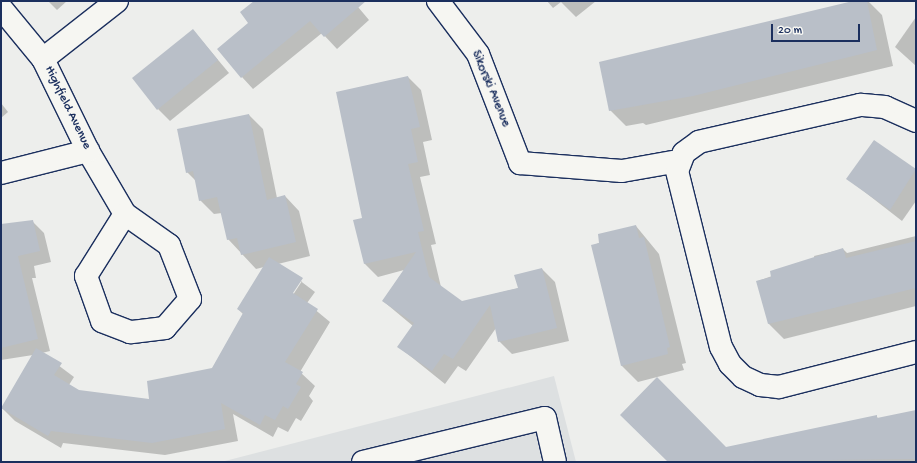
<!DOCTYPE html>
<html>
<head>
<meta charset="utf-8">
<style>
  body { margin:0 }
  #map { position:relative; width:917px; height:463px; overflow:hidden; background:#edeeec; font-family:"Gochi Hand",sans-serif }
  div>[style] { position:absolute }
  .built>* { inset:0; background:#dde0e1 }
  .shadow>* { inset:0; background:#0003 }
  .building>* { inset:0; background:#b9bfc8 }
  .roads { filter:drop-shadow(1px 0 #1b2f5e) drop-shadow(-1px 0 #1b2f5e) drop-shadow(0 1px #1b2f5e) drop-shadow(0 -1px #1b2f5e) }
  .minor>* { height:22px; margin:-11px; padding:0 11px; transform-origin:11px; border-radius:11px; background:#f6f6f2 }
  span { translate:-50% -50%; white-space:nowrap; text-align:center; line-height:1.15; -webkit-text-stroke:3.5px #f6f6f2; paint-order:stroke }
  .street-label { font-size:13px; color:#1b2f5e }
  .frame { position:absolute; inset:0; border:2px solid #1b2f5e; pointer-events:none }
  .scale { position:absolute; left:771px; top:24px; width:89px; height:18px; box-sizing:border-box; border:2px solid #1b2f5e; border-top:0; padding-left:5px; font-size:12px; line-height:14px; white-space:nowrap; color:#1b2f5e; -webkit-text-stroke:3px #f6f6f2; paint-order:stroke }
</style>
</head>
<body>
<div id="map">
  <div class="built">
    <i style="clip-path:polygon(554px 376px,576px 462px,221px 462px)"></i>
  </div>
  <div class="shadow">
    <i style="clip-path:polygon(48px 1px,67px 1px,57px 10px)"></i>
    <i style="clip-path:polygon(255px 1px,353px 1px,369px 20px,337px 49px,322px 33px,253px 89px,242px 77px)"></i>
    <i style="clip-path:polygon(547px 1px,596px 1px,576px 17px,561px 2px,553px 8px)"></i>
    <i style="clip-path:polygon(857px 1px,868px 1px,882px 15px,893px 66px,646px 125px,643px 123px,626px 126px,610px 110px)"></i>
    <i style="clip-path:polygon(916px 17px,916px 66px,895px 47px)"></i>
    <i style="clip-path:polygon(193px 30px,229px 73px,170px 121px,158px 109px)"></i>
    <i style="clip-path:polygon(408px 77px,421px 90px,432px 140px,423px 142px,430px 175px,420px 177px,436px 244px,431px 245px,441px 287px,462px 302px,519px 288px,542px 269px,555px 282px,569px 341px,512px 354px,499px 341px,496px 328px,466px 371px,458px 366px,445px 384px,399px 347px,413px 326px,383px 301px,404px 270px,378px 277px,365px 264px,363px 219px)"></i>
    <i style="clip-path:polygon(1px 103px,8px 112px,1px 118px)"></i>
    <i style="clip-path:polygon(evenodd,249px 115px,263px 129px,277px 198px,285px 196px,299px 211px,310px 256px,278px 264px,315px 292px,307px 303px,330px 322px,300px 372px,315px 386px,309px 396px,313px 401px,301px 421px,296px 418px,288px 432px,278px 427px,273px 437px,233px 414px,238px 441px,165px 455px,63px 443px,61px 448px,15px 421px,2px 408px,33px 355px,1px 360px,1px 228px,32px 221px,44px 233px,51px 262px,34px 266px,36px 278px,32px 278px,50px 351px,42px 353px,74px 377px,69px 385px,79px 391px,151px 400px,212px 369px,244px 315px,238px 309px,264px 267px,256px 269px,228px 239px,222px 213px,214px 214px,200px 200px,196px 181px,187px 172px,249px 115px,300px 281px,302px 281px,291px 298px,289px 297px,300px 281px)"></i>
    <i style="clip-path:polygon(874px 141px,916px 171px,916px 201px,902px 221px,848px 179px)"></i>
    <i style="clip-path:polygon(636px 226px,659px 254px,686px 363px,682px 364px,684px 370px,638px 382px,622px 366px,592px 246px)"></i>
    <i style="clip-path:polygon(916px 236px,916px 306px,784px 339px,769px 324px,758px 281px,815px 261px,814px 256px,843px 249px,847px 253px)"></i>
    <i style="clip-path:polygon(657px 379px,740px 462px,669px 462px,622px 415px)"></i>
    <i style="clip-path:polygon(916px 411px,916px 462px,754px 462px,750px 443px,876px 416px,879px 419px)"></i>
  </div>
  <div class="building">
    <i style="clip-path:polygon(254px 1px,366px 1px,324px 37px,310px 21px,241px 78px,217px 49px,248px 23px,240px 12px)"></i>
    <i style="clip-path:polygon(853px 1px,867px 1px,877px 50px,693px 96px,609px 111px,599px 62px)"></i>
    <i style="clip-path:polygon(193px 29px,218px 60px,157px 110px,132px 78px)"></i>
    <i style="clip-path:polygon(408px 76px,420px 127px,411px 129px,418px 162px,408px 164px,424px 231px,418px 232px,429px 277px,462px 301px,518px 288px,514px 275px,542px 268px,557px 328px,498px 342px,490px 305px,453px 359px,444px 354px,432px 371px,397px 347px,414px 323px,382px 301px,416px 252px,364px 264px,353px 220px,362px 218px,336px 92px)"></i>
    <i style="clip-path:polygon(249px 114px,267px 200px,285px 195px,296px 242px,241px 255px,237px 238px,227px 240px,217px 197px,199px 201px,193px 171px,186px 173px,177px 129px)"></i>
    <i style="clip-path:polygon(874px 140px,916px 169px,890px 210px,846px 179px)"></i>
    <i style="clip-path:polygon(33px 220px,40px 251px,18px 256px,38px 339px,1px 348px,1px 224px)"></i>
    <i style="clip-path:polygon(636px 225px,639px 238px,644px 237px,670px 347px,667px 348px,668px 354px,621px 366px,591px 245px,599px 243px,598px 234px)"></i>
    <i style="clip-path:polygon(916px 241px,916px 288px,768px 324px,756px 281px,771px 277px,770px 271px,843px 248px,846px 258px)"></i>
    <i style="clip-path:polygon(269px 257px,303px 278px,293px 293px,318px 309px,285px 362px,303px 372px,296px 384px,301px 387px,288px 409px,283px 406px,275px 420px,265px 415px,260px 425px,221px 403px,225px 429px,152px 443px,51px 431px,48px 436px,1px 408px,36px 348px,62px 363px,54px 375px,79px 390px,149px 399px,147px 381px,212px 368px,243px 313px,237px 309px)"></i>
    <i style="clip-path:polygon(657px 377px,726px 447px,877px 415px,877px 418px,916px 410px,916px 459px,668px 462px,620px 415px)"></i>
  </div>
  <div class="roads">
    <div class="minor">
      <i style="left:438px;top:1px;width:66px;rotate:53deg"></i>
      <i style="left:478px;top:54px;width:117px;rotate:68.9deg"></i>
      <i style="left:520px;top:163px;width:102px;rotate:4.5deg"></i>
      <i style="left:622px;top:171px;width:58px;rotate:-10deg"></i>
      <i style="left:1px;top:8px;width:66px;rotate:50.5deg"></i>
      <i style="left:43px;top:59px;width:102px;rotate:63.9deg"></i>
      <i style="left:88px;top:151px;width:73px;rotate:59.6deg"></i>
      <i style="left:125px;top:214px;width:54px;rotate:35.2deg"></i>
      <i style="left:169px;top:245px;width:58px;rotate:68.7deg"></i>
      <i style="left:190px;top:299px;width:38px;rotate:131deg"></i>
      <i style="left:165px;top:328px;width:35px;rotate:173deg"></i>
      <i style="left:130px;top:332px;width:30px;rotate:-159deg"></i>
      <i style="left:102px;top:321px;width:48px;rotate:-109.6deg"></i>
      <i style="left:86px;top:276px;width:73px;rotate:-57.8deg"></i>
      <i style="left:43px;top:59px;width:94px;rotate:-38.1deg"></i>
      <i style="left:916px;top:121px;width:34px;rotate:-156deg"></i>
      <i style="left:885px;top:107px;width:25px;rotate:-175deg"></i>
      <i style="left:860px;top:105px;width:165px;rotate:167.1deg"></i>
      <i style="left:699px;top:142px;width:19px;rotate:144deg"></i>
      <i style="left:684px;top:153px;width:19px;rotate:111deg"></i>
      <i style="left:677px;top:171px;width:181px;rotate:76deg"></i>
      <i style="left:721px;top:347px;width:19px;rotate:62deg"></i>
      <i style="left:730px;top:364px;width:18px;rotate:45deg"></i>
      <i style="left:743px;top:377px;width:19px;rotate:25deg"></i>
      <i style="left:760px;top:385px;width:19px;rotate:6deg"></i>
      <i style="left:779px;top:387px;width:141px;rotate:-14.3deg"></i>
      <i style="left:1px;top:173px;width:90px;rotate:-14.2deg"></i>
      <i style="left:363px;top:462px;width:187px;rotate:-13.6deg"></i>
      <i style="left:545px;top:418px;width:45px;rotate:77.2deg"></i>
    </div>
  </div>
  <div class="street-label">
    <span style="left:490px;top:89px;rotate:67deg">Sikorski Avenue</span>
    <span style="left:67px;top:108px;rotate:64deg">Highfield Avenue</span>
  </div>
  <div class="frame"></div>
  <div class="scale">20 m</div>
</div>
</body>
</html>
